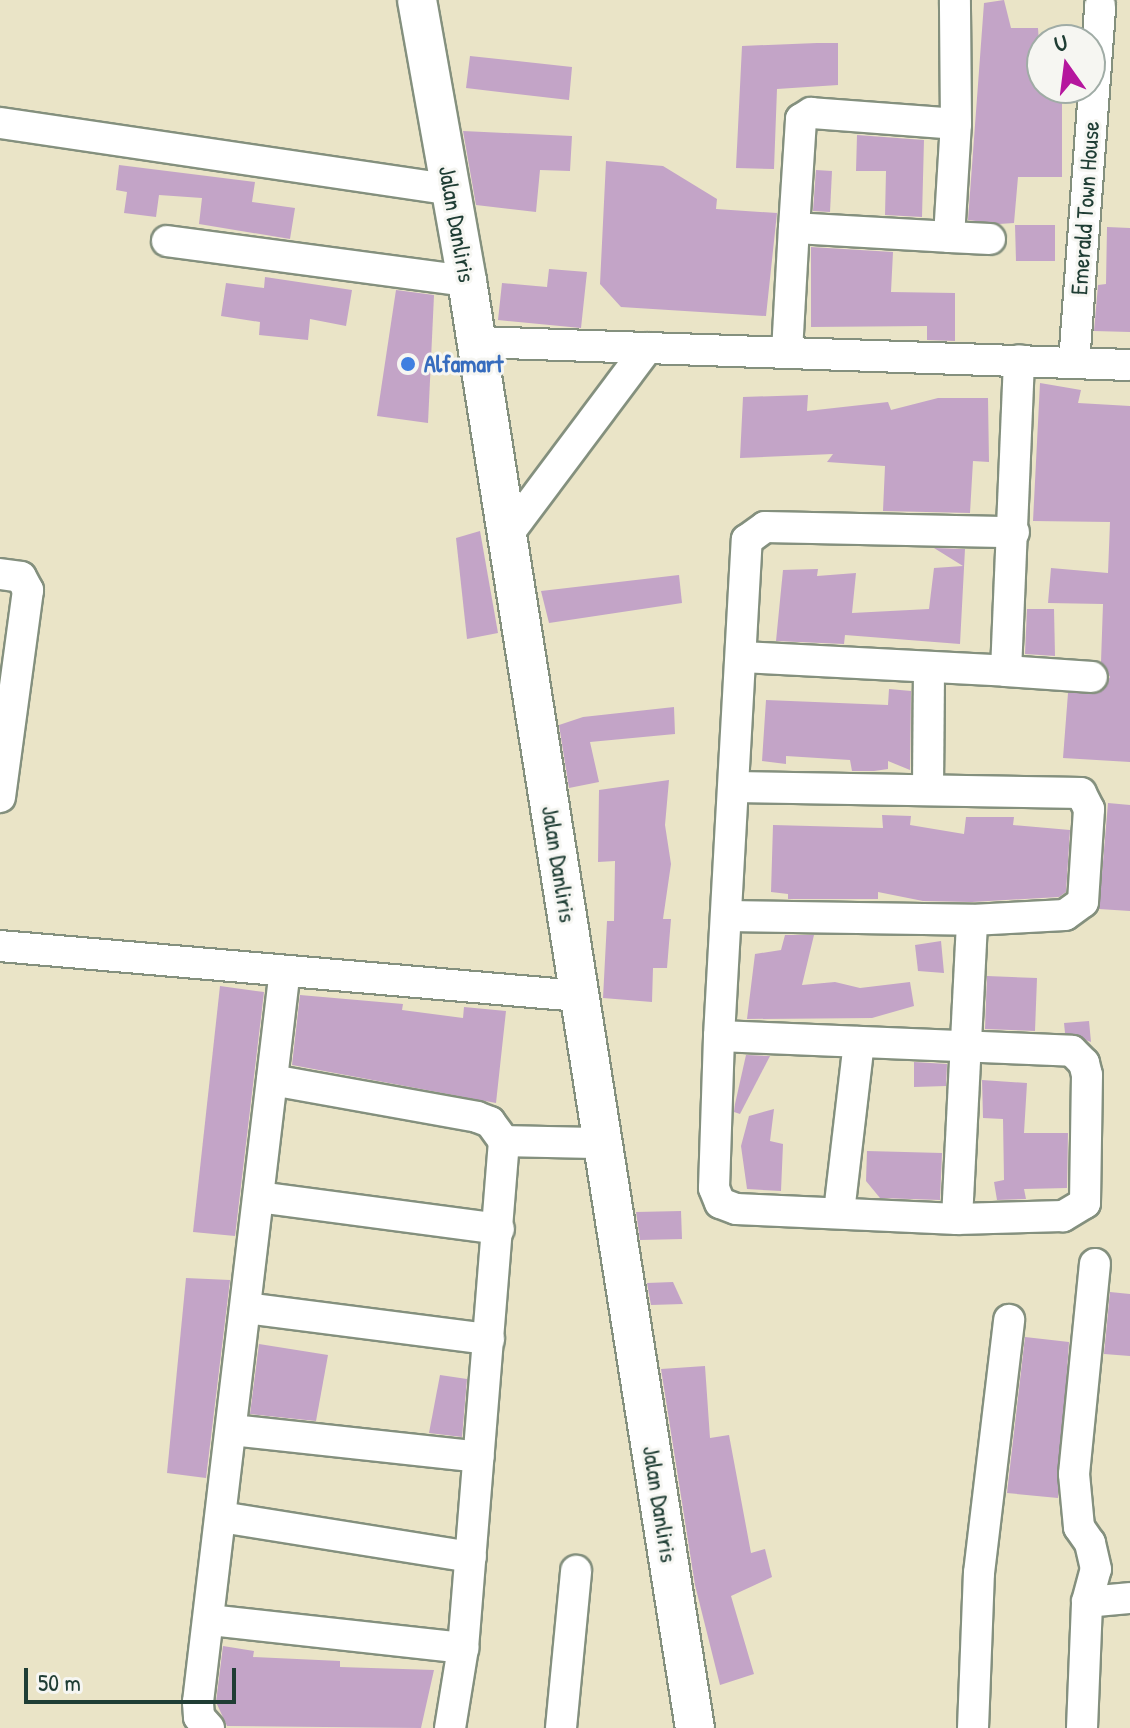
<!DOCTYPE html>
<html>
<head>
<meta charset="utf-8">
<style>
  body { margin:0 }
  #map { position:relative; width:1130px; height:1728px; overflow:hidden; background:#eae4c7; font-family:"Patrick Hand",sans-serif }
  div>[style] { position:absolute }
  .building>* { inset:0; background:#c3a4c7 }
  .roads { filter:drop-shadow(2px 0 #84907e) drop-shadow(-2px 0 #84907e) drop-shadow(0 2px #84907e) drop-shadow(0 -2px #84907e) }
  .minor>* { height:30px; margin:-15px; padding:0 15px; transform-origin:15px; border-radius:15px; background:#fff }
  .tertiary>* { height:38px; margin:-19px; padding:0 19px; transform-origin:19px; border-radius:19px; background:#fff }
  .dots>* { width:22px; height:22px; translate:-50% -50%; box-sizing:border-box; border:4px solid #f6f6f2; border-radius:50% }
  span { translate:-50% -50%; white-space:nowrap; text-align:center; line-height:1.15; -webkit-text-stroke:6px #f6f6f2; paint-order:stroke }
  .street-label { font-size:24px; color:#1f3d34 }
  .shop-label { font-size:24px; color:#366cbe; font-weight:700 }
  .left { translate:0 -50%; text-align:left }
  .north { position:absolute; left:1026px; top:24px; width:80px; height:80px; box-sizing:border-box; background:#f6f6f2; border:2px solid #a0aca6; border-radius:50%; rotate:346deg; font-size:22px; font-weight:700; line-height:32px; text-align:center; color:#1f3d34 }
  .north::after { content:''; display:block; margin:auto; width:28px; height:36px; background:#b5179e; clip-path:polygon(50% 0,100% 100%,50% 72%,0 100%) }
  .scale { position:absolute; left:24px; top:1668px; width:212px; height:36px; box-sizing:border-box; border:4px solid #1f3d34; border-top:0; padding-left:10px; font-size:24px; line-height:28px; white-space:nowrap; color:#1f3d34; -webkit-text-stroke:6px #f6f6f2; paint-order:stroke }
</style>
</head>
<body>
<div id="map">
  <div class="building">
    <i style="clip-path:polygon(1004px 0,1011px 28px,1038px 28px,1042px 88px,1062px 88px,1062px 177px,1018px 177px,1014px 223px,999px 224px,968px 220px,984px 3px)"></i>
    <i style="clip-path:polygon(817px 43px,838px 43px,838px 85px,777px 89px,774px 169px,736px 168px,742px 46px)"></i>
    <i style="clip-path:polygon(470px 56px,572px 67px,569px 100px,466px 88px)"></i>
    <i style="clip-path:polygon(463px 131px,572px 136px,570px 171px,540px 170px,536px 212px,476px 205px)"></i>
    <i style="clip-path:polygon(857px 135px,924px 140px,922px 217px,885px 215px,886px 171px,856px 171px)"></i>
    <i style="clip-path:polygon(606px 161px,663px 166px,717px 199px,716px 209px,777px 213px,766px 316px,621px 307px,600px 284px)"></i>
    <i style="clip-path:polygon(119px 165px,255px 182px,252px 202px,295px 208px,290px 239px,199px 224px,202px 198px,159px 195px,156px 217px,124px 213px,127px 192px,116px 190px)"></i>
    <i style="clip-path:polygon(816px 170px,832px 171px,830px 212px,813px 211px)"></i>
    <i style="clip-path:polygon(1015px 225px,1055px 225px,1055px 261px,1016px 261px)"></i>
    <i style="clip-path:polygon(1107px 227px,1130px 228px,1130px 332px,1094px 331px,1098px 285px,1106px 284px)"></i>
    <i style="clip-path:polygon(811px 247px,893px 252px,891px 292px,955px 293px,955px 341px,927px 340px,927px 326px,811px 327px)"></i>
    <i style="clip-path:polygon(549px 269px,587px 272px,581px 328px,498px 320px,502px 283px,547px 287px)"></i>
    <i style="clip-path:polygon(265px 277px,352px 290px,346px 326px,310px 319px,308px 340px,259px 335px,260px 322px,221px 316px,226px 283px,264px 288px)"></i>
    <i style="clip-path:polygon(396px 290px,434px 295px,428px 423px,377px 416px)"></i>
    <i style="clip-path:polygon(1040px 383px,1081px 390px,1078px 403px,1130px 406px,1130px 762px,1063px 758px,1068px 693px,1099px 693px,1110px 677px,1101px 662px,1103px 604px,1048px 603px,1051px 568px,1108px 573px,1110px 522px,1033px 521px)"></i>
    <i style="clip-path:polygon(808px 395px,807px 411px,888px 402px,891px 410px,938px 398px,988px 398px,989px 462px,973px 461px,970px 513px,883px 511px,885px 466px,827px 462px,833px 454px,740px 458px,743px 397px)"></i>
    <i style="clip-path:polygon(480px 531px,498px 633px,467px 639px,456px 538px)"></i>
    <i style="clip-path:polygon(934px 548px,965px 549px,960px 644px,845px 635px,844px 644px,776px 641px,783px 570px,818px 569px,817px 576px,856px 573px,852px 613px,929px 609px,934px 568px,963px 566px)"></i>
    <i style="clip-path:polygon(679px 575px,682px 603px,549px 623px,541px 591px)"></i>
    <i style="clip-path:polygon(1027px 609px,1054px 609px,1055px 656px,1025px 654px)"></i>
    <i style="clip-path:polygon(889px 689px,911px 691px,910px 770px,888px 761px,888px 769px,874px 771px,852px 771px,850px 760px,786px 756px,786px 764px,762px 761px,766px 700px,888px 705px)"></i>
    <i style="clip-path:polygon(674px 707px,675px 734px,590px 742px,599px 782px,569px 788px,559px 725px,583px 717px)"></i>
    <i style="clip-path:polygon(669px 780px,665px 825px,671px 864px,663px 919px,671px 919px,667px 968px,653px 968px,652px 1002px,603px 998px,607px 921px,614px 921px,615px 861px,598px 862px,599px 790px)"></i>
    <i style="clip-path:polygon(1108px 803px,1130px 805px,1130px 911px,1099px 909px)"></i>
    <i style="clip-path:polygon(882px 815px,911px 816px,910px 825px,964px 834px,966px 817px,1014px 817px,1013px 825px,1070px 830px,1066px 892px,1059px 897px,972px 902px,923px 901px,878px 892px,878px 899px,788px 899px,788px 894px,771px 892px,773px 825px,883px 828px)"></i>
    <i style="clip-path:polygon(785px 935px,814px 935px,802px 985px,835px 982px,860px 988px,910px 982px,914px 1006px,872px 1018px,747px 1019px,755px 954px,781px 950px)"></i>
    <i style="clip-path:polygon(941px 941px,944px 973px,918px 971px,915px 945px)"></i>
    <i style="clip-path:polygon(987px 976px,1037px 978px,1035px 1031px,985px 1029px)"></i>
    <i style="clip-path:polygon(220px 986px,264px 992px,235px 1236px,193px 1232px)"></i>
    <i style="clip-path:polygon(300px 995px,403px 1004px,402px 1010px,463px 1018px,464px 1007px,506px 1011px,496px 1103px,292px 1065px)"></i>
    <i style="clip-path:polygon(1089px 1021px,1091px 1042px,1065px 1033px,1064px 1023px)"></i>
    <i style="clip-path:polygon(746px 1055px,770px 1056px,740px 1114px,734px 1112px,735px 1104px)"></i>
    <i style="clip-path:polygon(914px 1062px,947px 1064px,946px 1086px,914px 1087px)"></i>
    <i style="clip-path:polygon(982px 1080px,1027px 1083px,1024px 1133px,1068px 1133px,1067px 1188px,1024px 1189px,1026px 1199px,997px 1200px,994px 1182px,1004px 1180px,1003px 1119px,983px 1118px)"></i>
    <i style="clip-path:polygon(774px 1109px,770px 1141px,783px 1144px,781px 1191px,747px 1189px,741px 1146px,749px 1116px)"></i>
    <i style="clip-path:polygon(867px 1151px,942px 1153px,940px 1200px,880px 1198px,866px 1181px)"></i>
    <i style="clip-path:polygon(681px 1211px,682px 1239px,640px 1240px,636px 1212px)"></i>
    <i style="clip-path:polygon(186px 1278px,230px 1280px,206px 1478px,167px 1473px)"></i>
    <i style="clip-path:polygon(673px 1282px,683px 1304px,651px 1305px,647px 1283px)"></i>
    <i style="clip-path:polygon(1110px 1292px,1130px 1294px,1130px 1356px,1104px 1354px)"></i>
    <i style="clip-path:polygon(1025px 1337px,1069px 1342px,1058px 1498px,1007px 1493px)"></i>
    <i style="clip-path:polygon(259px 1344px,328px 1355px,316px 1421px,250px 1414px)"></i>
    <i style="clip-path:polygon(705px 1366px,710px 1438px,729px 1435px,751px 1553px,765px 1549px,772px 1577px,731px 1596px,754px 1674px,720px 1685px,695px 1585px,661px 1369px)"></i>
    <i style="clip-path:polygon(440px 1375px,467px 1379px,462px 1437px,429px 1433px)"></i>
    <i style="clip-path:polygon(223px 1646px,254px 1651px,253px 1657px,340px 1661px,340px 1667px,434px 1670px,421px 1728px,227px 1726px,216px 1702px)"></i>
  </div>
  <div class="roads">
    <div class="minor">
      <i style="left:0;top:123px;width:456px;rotate:8.4deg"></i>
      <i style="left:794px;top:228px;width:109px;rotate:-86.3deg"></i>
      <i style="left:801px;top:119px;width:12px;rotate:-31deg"></i>
      <i style="left:811px;top:113px;width:145px;rotate:4.3deg"></i>
      <i style="left:949px;top:237px;width:41px;rotate:2.8deg"></i>
      <i style="left:167px;top:241px;width:303px;rotate:7.6deg"></i>
      <i style="left:477px;top:342px;width:653px;rotate:2.02deg"></i>
      <i style="left:787px;top:352px;width:124px;rotate:-86.8deg"></i>
      <i style="left:794px;top:228px;width:155px;rotate:3.3deg"></i>
      <i style="left:949px;top:237px;width:113px;rotate:-86.5deg"></i>
      <i style="left:956px;top:124px;width:124px;rotate:-90.5deg"></i>
      <i style="left:1074px;top:363px;width:358px;rotate:-85.8deg"></i>
      <i style="left:508px;top:534px;width:232px;rotate:-53.2deg"></i>
      <i style="left:0;top:574px;width:21px;rotate:8deg"></i>
      <i style="left:21px;top:577px;width:15px;rotate:62deg"></i>
      <i style="left:28px;top:590px;width:209px;rotate:97.7deg"></i>
      <i style="left:743px;top:657px;width:263px;rotate:3deg"></i>
      <i style="left:1006px;top:671px;width:311px;rotate:-87.6deg"></i>
      <i style="left:1006px;top:671px;width:86px;rotate:4deg"></i>
      <i style="left:928px;top:786px;width:116px;rotate:-89.5deg"></i>
      <i style="left:727px;top:916px;width:245px;rotate:0.9deg"></i>
      <i style="left:972px;top:920px;width:93px;rotate:-3.1deg"></i>
      <i style="left:1065px;top:915px;width:22px;rotate:-36deg"></i>
      <i style="left:1083px;top:902px;width:93px;rotate:-86.3deg"></i>
      <i style="left:1089px;top:809px;width:18px;rotate:-117deg"></i>
      <i style="left:1081px;top:793px;width:345px;rotate:-179deg"></i>
      <i style="left:0;top:946px;width:581px;rotate:4.94deg"></i>
      <i style="left:719px;top:1036px;width:353px;rotate:2.4deg"></i>
      <i style="left:1072px;top:1051px;width:17px;rotate:45deg"></i>
      <i style="left:1084px;top:1063px;width:12px;rotate:76deg"></i>
      <i style="left:1087px;top:1075px;width:128px;rotate:90.9deg"></i>
      <i style="left:1085px;top:1203px;width:26px;rotate:149deg"></i>
      <i style="left:1063px;top:1216px;width:106px;rotate:178.4deg"></i>
      <i style="left:957px;top:1219px;width:221px;rotate:-177.4deg"></i>
      <i style="left:736px;top:1209px;width:17px;rotate:-159deg"></i>
      <i style="left:720px;top:1203px;width:16px;rotate:-112deg"></i>
      <i style="left:714px;top:1188px;width:152px;rotate:-88.1deg"></i>
      <i style="left:719px;top:1036px;width:497px;rotate:-86.8deg"></i>
      <i style="left:747px;top:540px;width:22px;rotate:-36deg"></i>
      <i style="left:765px;top:527px;width:249px;rotate:1.2deg"></i>
      <i style="left:272px;top:1080px;width:208px;rotate:10.2deg"></i>
      <i style="left:477px;top:1117px;width:14px;rotate:21deg"></i>
      <i style="left:490px;top:1122px;width:24px;rotate:54deg"></i>
      <i style="left:504px;top:1141px;width:509px;rotate:94.62deg"></i>
      <i style="left:463px;top:1648px;width:81px;rotate:99.2deg"></i>
      <i style="left:504px;top:1141px;width:99px;rotate:1.2deg"></i>
      <i style="left:259px;top:1197px;width:242px;rotate:7.6deg"></i>
      <i style="left:839px;top:1212px;width:171px;rotate:-83.3deg"></i>
      <i style="left:957px;top:1219px;width:299px;rotate:-87.1deg"></i>
      <i style="left:246px;top:1308px;width:245px;rotate:7.3deg"></i>
      <i style="left:232px;top:1430px;width:248px;rotate:6.2deg"></i>
      <i style="left:221px;top:1517px;width:253px;rotate:9.1deg"></i>
      <i style="left:1087px;top:1602px;width:34px;rotate:-75deg"></i>
      <i style="left:1096px;top:1569px;width:27px;rotate:-103deg"></i>
      <i style="left:1090px;top:1543px;width:19px;rotate:-125deg"></i>
      <i style="left:1079px;top:1527px;width:53px;rotate:-95.4deg"></i>
      <i style="left:1074px;top:1474px;width:211px;rotate:-84.3deg"></i>
      <i style="left:210px;top:1620px;width:255px;rotate:6.3deg"></i>
      <i style="left:209px;top:1728px;width:15px;rotate:-132deg"></i>
      <i style="left:199px;top:1717px;width:15px;rotate:-94deg"></i>
      <i style="left:198px;top:1702px;width:721px;rotate:-83.23deg"></i>
      <i style="left:561px;top:1728px;width:158px;rotate:-84.5deg"></i>
      <i style="left:973px;top:1728px;width:155px;rotate:-87.8deg"></i>
      <i style="left:979px;top:1573px;width:255px;rotate:-83.2deg"></i>
      <i style="left:1082px;top:1728px;width:126px;rotate:-87.7deg"></i>
      <i style="left:1087px;top:1602px;width:43px;rotate:-5.3deg"></i>
    </div>
    <div class="tertiary">
      <i style="left:417px;top:0;width:285px;rotate:79.9deg"></i>
      <i style="left:467px;top:281px;width:1465px;rotate:81.05deg"></i>
    </div>
  </div>
  <div class="dots">
    <i style="left:408px;top:364px;background:#3f7fe0"></i>
  </div>
  <div class="street-label">
    <span style="left:1085px;top:208px;rotate:-86deg">Emerald Town House</span>
    <span style="left:457px;top:224px;rotate:80deg">Jalan Danliris</span>
    <span style="left:559px;top:864px;rotate:81deg">Jalan Danliris</span>
    <span style="left:660px;top:1504px;rotate:81deg">Jalan Danliris</span>
  </div>
  <div class="shop-label">
    <span class="left" style="left:424px;top:364px">Alfamart</span>
  </div>
  <div class="north">U</div>
  <div class="scale">50 m</div>
</div>
</body>
</html>
